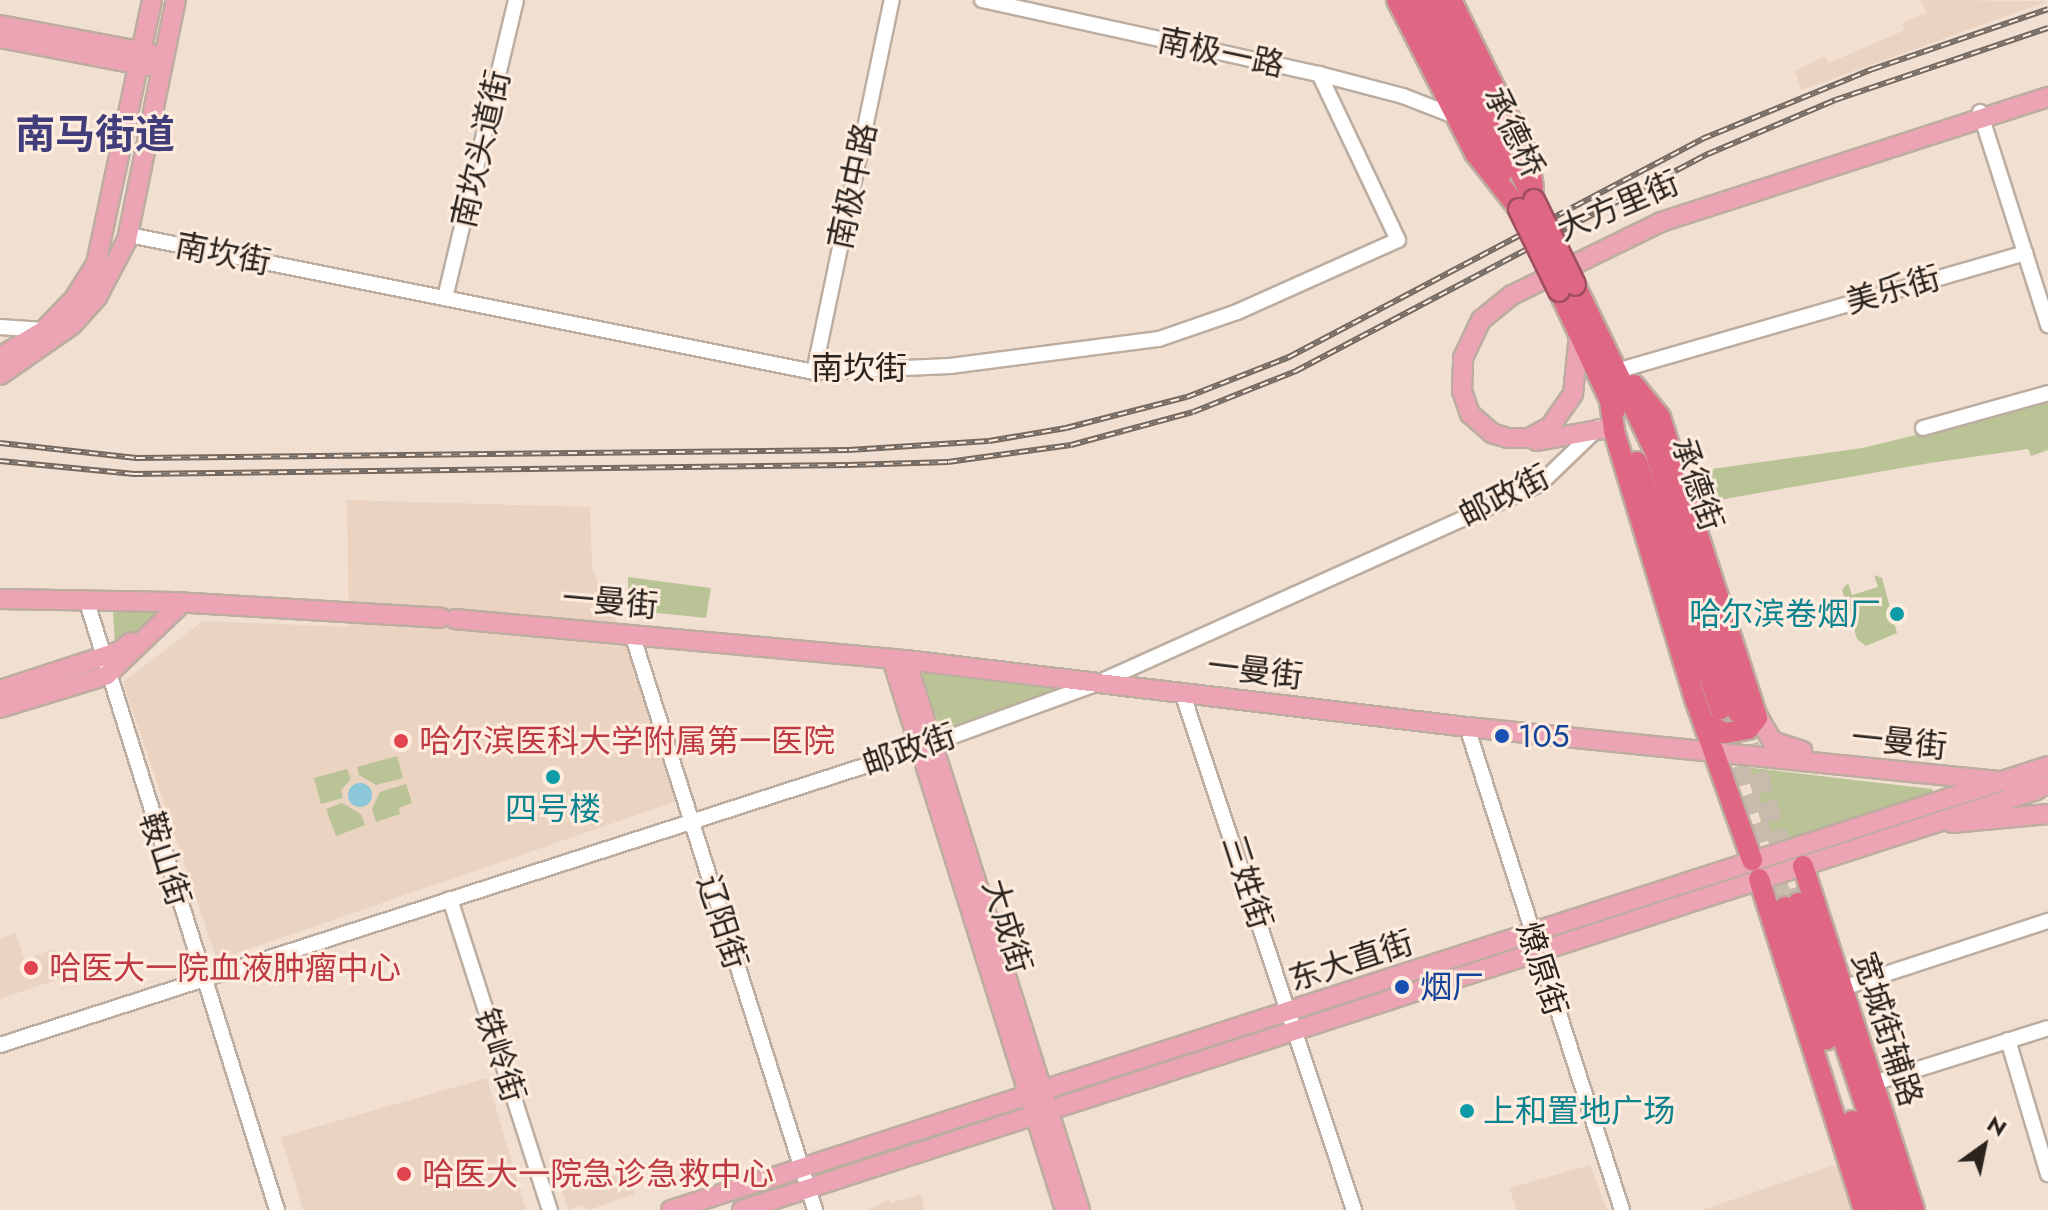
<!DOCTYPE html>
<html>
<head>
<meta charset="utf-8">
<style>
  body { margin:0 }
  #map { position:relative; width:2048px; height:1210px; overflow:hidden; background:#f1e0d2; font-family:Jost,"Noto Sans SC",sans-serif }
  div>[style] { position:absolute }
  .built>* { inset:0; background:#ead3c1 }
  .green>* { inset:0; background:#bac396 }
  .water>* { inset:0; background:#8cc6d9 }
  .round { border-radius:50% }
  .highway-tunnel>* { height:20px; margin-top:-10px; transform-origin:0; background:repeating-linear-gradient(90deg,#c9baae 0 20px,transparent 0 30px) }
  .roads { filter:drop-shadow(2px 0 #bdada0) drop-shadow(-2px 0 #bdada0) drop-shadow(0 2px #bdada0) drop-shadow(0 -2px #bdada0) }
  .minor>* { height:14px; margin:-7px; padding:0 7px; transform-origin:7px; border-radius:7px; background:#fff }
  .major>* { height:18px; margin:-9px; padding:0 9px; transform-origin:9px; border-radius:9px; background:#eca4b5 }
  .highway>* { height:20px; margin:-10px; padding:0 10px; transform-origin:10px; border-radius:10px; background:#e06784 }
  .rail>* { height:6px; margin-top:-3px; transform-origin:0; background:repeating-linear-gradient(90deg,#feeddf 0 9px,#746961 0 18px); box-sizing:border-box; border-block:2px solid #746961 }
  .bridges { filter:drop-shadow(2px 0 #a04f60) drop-shadow(-2px 0 #a04f60) drop-shadow(0 2px #a04f60) drop-shadow(0 -2px #a04f60) }
  .highway-bridge>* { height:20px; margin:-10px; padding:0 10px; transform-origin:10px; border-radius:10px; background:#e06784 }
  .dots>* { width:22px; height:22px; translate:-50% -50%; box-sizing:border-box; border:4px solid #feeddf; border-radius:50% }
  span { translate:-50% -50%; white-space:nowrap; text-align:center; line-height:1.15; -webkit-text-stroke:6px #feeddf; paint-order:stroke }
  .street-label { font-size:32px; color:#2a231e }
  .culture-label { font-size:32px; color:#0d838f }
  .right { translate:-100% -50%; text-align:right }
  .left { translate:0 -50%; text-align:left }
  .transit-label { font-size:32px; color:#164399 }
  .health-label { font-size:32px; color:#be3a42 }
  .district-label { font-size:40px; color:#413d7a; font-weight:700 }
  .north { position:absolute; left:1944px; top:1106px; width:80px; height:80px; -webkit-text-stroke:6px #feeddf; paint-order:stroke; rotate:33deg; font-size:22px; font-weight:700; line-height:32px; text-align:center; color:#2a231e }
  .north::after { content:''; display:block; margin:auto; width:28px; height:36px; background:#2a231e; clip-path:polygon(50% 0,100% 100%,50% 72%,0 100%) }
</style>
</head>
<body>
<div id="map">
  <div class="built">
    <i style="clip-path:polygon(1921px 0,2048px 1px,1801px 90px,1795px 71px,1825px 56px,1829px 63px,1905px 30px,1902px 23px,1926px 13px)"></i>
    <i style="clip-path:polygon(347px 500px,590px 507px,592px 568px,633px 657px,677px 801px,217px 960px,123px 682px,203px 621px,349px 627px)"></i>
    <i style="clip-path:polygon(16px 933px,24px 959px,55px 949px,65px 977px,0 999px,0 938px)"></i>
    <i style="clip-path:polygon(487px 1078px,526px 1210px,303px 1210px,281px 1137px)"></i>
    <i style="clip-path:polygon(574px 1153px,585px 1186px,628px 1171px,635px 1194px,589px 1210px,580px 1205px,568px 1210px,552px 1160px)"></i>
    <i style="clip-path:polygon(1838px 1164px,1851px 1210px,1702px 1210px)"></i>
    <i style="clip-path:polygon(1590px 1165px,1607px 1210px,1517px 1210px,1509px 1188px)"></i>
    <i style="clip-path:polygon(921px 1194px,925px 1210px,868px 1210px,889px 1199px,891px 1203px)"></i>
  </div>
  <div class="green">
    <i style="clip-path:polygon(2048px 403px,2048px 450px,2031px 456px,2028px 449px,1930px 463px,1713px 501px,1704px 470px,1862px 448px)"></i>
    <i style="clip-path:polygon(1874px 575px,1882px 578px,1897px 633px,1866px 646px,1857px 639px,1842px 590px,1848px 583px,1852px 595px,1878px 587px)"></i>
    <i style="clip-path:polygon(628px 577px,711px 588px,706px 618px,629px 610px)"></i>
    <i style="clip-path:polygon(153px 607px,157px 612px,119px 648px,115px 646px,113px 613px,118px 608px)"></i>
    <i style="clip-path:polygon(926px 671px,1057px 683px,1059px 689px,948px 729px,940px 726px,920px 676px)"></i>
    <i style="clip-path:polygon(397px 756px,403px 778px,376px 785px,359px 775px,357px 767px)"></i>
    <i style="clip-path:polygon(1745px 767px,1932px 789px,1934px 794px,1773px 843px,1766px 839px)"></i>
    <i style="clip-path:polygon(347px 769px,351px 779px,341px 790px,343px 798px,321px 804px,314px 778px)"></i>
    <i style="clip-path:polygon(406px 784px,412px 803px,399px 808px,400px 814px,376px 822px,372px 809px,380px 792px)"></i>
    <i style="clip-path:polygon(342px 803px,361px 814px,365px 825px,336px 836px,326px 809px)"></i>
  </div>
  <div class="water">
    <i class="round" style="left:348px;top:783px;width:24px;height:24px"></i>
  </div>
  <div class="highway-tunnel">
    <i style="left:1720px;top:709px;width:208px;rotate:71.8deg"></i>
    <i style="left:1740px;top:716px;width:196px;rotate:72.8deg"></i>
  </div>
  <div class="roads">
    <div class="minor">
      <i style="left:982px;top:0;width:345px;rotate:12.4deg"></i>
      <i style="left:1319px;top:74px;width:87px;rotate:14.7deg"></i>
      <i style="left:1403px;top:96px;width:58px;rotate:21.3deg"></i>
      <i style="left:129px;top:235px;width:699px;rotate:11.31deg"></i>
      <i style="left:814px;top:372px;width:136px;rotate:-2.5deg"></i>
      <i style="left:950px;top:366px;width:211px;rotate:-7.4deg"></i>
      <i style="left:1159px;top:339px;width:83px;rotate:-19.1deg"></i>
      <i style="left:1237px;top:312px;width:176px;rotate:-24.1deg"></i>
      <i style="left:1398px;top:240px;width:184px;rotate:-115.4deg"></i>
      <i style="left:2025px;top:253px;width:76px;rotate:72.3deg"></i>
      <i style="left:445px;top:298px;width:306px;rotate:-76.6deg"></i>
      <i style="left:0;top:327px;width:44px;rotate:3.9deg"></i>
      <i style="left:1620px;top:370px;width:422px;rotate:-16.1deg"></i>
      <i style="left:2025px;top:253px;width:148px;rotate:-107.7deg"></i>
      <i style="left:814px;top:372px;width:380px;rotate:-78.2deg"></i>
      <i style="left:1923px;top:428px;width:130px;rotate:-15.6deg"></i>
      <i style="left:86px;top:599px;width:640px;rotate:72.64deg"></i>
      <i style="left:632px;top:634px;width:604px;rotate:72.37deg"></i>
      <i style="left:1182px;top:692px;width:546px;rotate:71.63deg"></i>
      <i style="left:1467px;top:727px;width:507px;rotate:72.21deg"></i>
      <i style="left:450px;top:899px;width:327px;rotate:72.2deg"></i>
      <i style="left:1843px;top:988px;width:216px;rotate:-18.1deg"></i>
      <i style="left:2008px;top:1040px;width:140px;rotate:73.4deg"></i>
      <i style="left:0;top:1045px;width:967px;rotate:-17.89deg"></i>
      <i style="left:920px;top:748px;width:184px;rotate:-20deg"></i>
      <i style="left:1093px;top:685px;width:489px;rotate:-24.2deg"></i>
      <i style="left:1539px;top:485px;width:83px;rotate:-44deg"></i>
      <i style="left:1874px;top:1083px;width:182px;rotate:-17.5deg"></i>
    </div>
    <div class="major">
      <i style="left:0;top:25px;width:153px;rotate:10.6deg"></i>
      <i style="left:0;top:38px;width:150px;rotate:10.8deg"></i>
      <i style="left:1579px;top:335px;width:59px;rotate:95.8deg"></i>
      <i style="left:1573px;top:394px;width:39px;rotate:125deg"></i>
      <i style="left:1551px;top:426px;width:25px;rotate:151deg"></i>
      <i style="left:1529px;top:438px;width:21px;rotate:180deg"></i>
      <i style="left:1508px;top:438px;width:17px;rotate:-163deg"></i>
      <i style="left:1492px;top:433px;width:29px;rotate:-139deg"></i>
      <i style="left:1470px;top:414px;width:24px;rotate:-109deg"></i>
      <i style="left:1462px;top:391px;width:33px;rotate:-88deg"></i>
      <i style="left:1463px;top:358px;width:42px;rotate:-64.7deg"></i>
      <i style="left:1481px;top:320px;width:40px;rotate:-39deg"></i>
      <i style="left:1512px;top:295px;width:166px;rotate:-26.1deg"></i>
      <i style="left:1661px;top:222px;width:407px;rotate:-17.9deg"></i>
      <i style="left:0;top:357px;width:52px;rotate:-31.5deg"></i>
      <i style="left:44px;top:330px;width:43px;rotate:-45.9deg"></i>
      <i style="left:74px;top:299px;width:41px;rotate:-57.8deg"></i>
      <i style="left:96px;top:264px;width:270px;rotate:-78deg"></i>
      <i style="left:0;top:375px;width:88px;rotate:-34.8deg"></i>
      <i style="left:72px;top:325px;width:38px;rotate:-48deg"></i>
      <i style="left:97px;top:297px;width:64px;rotate:-62.2deg"></i>
      <i style="left:127px;top:240px;width:245px;rotate:-78.5deg"></i>
      <i style="left:1537px;top:441px;width:78px;rotate:-10.3deg"></i>
      <i style="left:0;top:599px;width:174px;rotate:1deg"></i>
      <i style="left:174px;top:602px;width:267px;rotate:3.4deg"></i>
      <i style="left:455px;top:619px;width:453px;rotate:5.2deg"></i>
      <i style="left:906px;top:660px;width:565px;rotate:6.81deg"></i>
      <i style="left:1467px;top:727px;width:584px;rotate:5.8deg"></i>
      <i style="left:892px;top:659px;width:578px;rotate:72.57deg"></i>
      <i style="left:906px;top:660px;width:577px;rotate:72.44deg"></i>
      <i style="left:0;top:690px;width:126px;rotate:-18deg"></i>
      <i style="left:120px;top:651px;width:14px;rotate:-39deg"></i>
      <i style="left:0;top:708px;width:112px;rotate:-17.1deg"></i>
      <i style="left:107px;top:675px;width:105px;rotate:-43.8deg"></i>
      <i style="left:1756px;top:713px;width:32px;rotate:60deg"></i>
      <i style="left:1772px;top:741px;width:32px;rotate:18deg"></i>
      <i style="left:1952px;top:823px;width:96px;rotate:-5.4deg"></i>
      <i style="left:671px;top:1210px;width:1447px;rotate:-17.87deg"></i>
      <i style="left:742px;top:1210px;width:1361px;rotate:-17.97deg"></i>
    </div>
    <div class="highway">
      <i style="left:1397px;top:0;width:172px;rotate:63deg"></i>
      <i style="left:1475px;top:153px;width:71px;rotate:51.8deg"></i>
      <i style="left:1416px;top:0;width:193px;rotate:63.8deg"></i>
      <i style="left:1432px;top:0;width:225px;rotate:63deg"></i>
      <i style="left:1451px;top:0;width:174px;rotate:63.7deg"></i>
      <i style="left:1528px;top:156px;width:32px;rotate:81deg"></i>
      <i style="left:1575px;top:285px;width:184px;rotate:64.3deg"></i>
      <i style="left:1655px;top:451px;width:274px;rotate:72.4deg"></i>
      <i style="left:1559px;top:291px;width:132px;rotate:65deg"></i>
      <i style="left:1634px;top:385px;width:41px;rotate:50.9deg"></i>
      <i style="left:1660px;top:417px;width:316px;rotate:72.1deg"></i>
      <i style="left:1757px;top:718px;width:14px;rotate:129deg"></i>
      <i style="left:1748px;top:729px;width:23px;rotate:170deg"></i>
      <i style="left:1725px;top:733px;width:23px;rotate:-155deg"></i>
      <i style="left:1610px;top:401px;width:30px;rotate:82deg"></i>
      <i style="left:1614px;top:431px;width:280px;rotate:73.2deg"></i>
      <i style="left:1695px;top:699px;width:171px;rotate:70.5deg"></i>
      <i style="left:1637px;top:462px;width:261px;rotate:71.4deg"></i>
      <i style="left:1803px;top:866px;width:361px;rotate:72.1deg"></i>
      <i style="left:1759px;top:879px;width:347px;rotate:72.4deg"></i>
      <i style="left:1798px;top:903px;width:324px;rotate:71.6deg"></i>
      <i style="left:1785px;top:907px;width:139px;rotate:72.5deg"></i>
      <i style="left:1852px;top:1121px;width:93px;rotate:72.5deg"></i>
    </div>
  </div>
  <div class="rail">
    <i style="left:0;top:443px;width:137px;rotate:6.3deg"></i>
    <i style="left:136px;top:458px;width:713px;rotate:-0.64deg"></i>
    <i style="left:849px;top:450px;width:140px;rotate:-3.7deg"></i>
    <i style="left:989px;top:441px;width:78px;rotate:-9.6deg"></i>
    <i style="left:1066px;top:428px;width:125px;rotate:-14.4deg"></i>
    <i style="left:1187px;top:397px;width:110px;rotate:-21.4deg"></i>
    <i style="left:1289px;top:357px;width:467px;rotate:-27.8deg"></i>
    <i style="left:1702px;top:139px;width:185px;rotate:-22.3deg"></i>
    <i style="left:1873px;top:69px;width:185px;rotate:-18.9deg"></i>
    <i style="left:0;top:461px;width:135px;rotate:5.5deg"></i>
    <i style="left:134px;top:474px;width:714px;rotate:-0.72deg"></i>
    <i style="left:848px;top:465px;width:100px;rotate:-1.7deg"></i>
    <i style="left:948px;top:462px;width:124px;rotate:-7.9deg"></i>
    <i style="left:1071px;top:445px;width:126px;rotate:-15.1deg"></i>
    <i style="left:1193px;top:412px;width:111px;rotate:-21.7deg"></i>
    <i style="left:1296px;top:371px;width:466px;rotate:-27.8deg"></i>
    <i style="left:1708px;top:154px;width:138px;rotate:-23deg"></i>
    <i style="left:1835px;top:100px;width:225px;rotate:-18.7deg"></i>
  </div>
  <div class="bridges">
    <div class="highway-bridge">
      <i style="left:1534px;top:200px;width:94px;rotate:64.2deg"></i>
      <i style="left:1519px;top:209px;width:91px;rotate:64deg"></i>
    </div>
  </div>
  <div class="dots">
    <i style="left:1897px;top:614px;background:#0f9aa8"></i>
    <i style="left:1502px;top:736px;background:#1a4fb4"></i>
    <i style="left:401px;top:741px;background:#e0444e"></i>
    <i style="left:553px;top:777px;background:#0f9aa8"></i>
    <i style="left:31px;top:968px;background:#e0444e"></i>
    <i style="left:1402px;top:987px;background:#1a4fb4"></i>
    <i style="left:1467px;top:1111px;background:#0f9aa8"></i>
    <i style="left:404px;top:1174px;background:#e0444e"></i>
  </div>
  <div class="street-label">
    <span style="left:1221px;top:53px;rotate:12deg">南极一路</span>
    <span style="left:1514px;top:132px;rotate:64deg">承德桥</span>
    <span style="left:481px;top:149px;rotate:-77deg">南坎头道街</span>
    <span style="left:853px;top:186px;rotate:-78deg">南极中路</span>
    <span style="left:1618px;top:206px;rotate:-23deg">大方里街</span>
    <span style="left:223px;top:254px;rotate:11deg">南坎街</span>
    <span style="left:1893px;top:290px;rotate:-16deg">美乐街</span>
    <span style="left:859px;top:368px">南坎街</span>
    <span style="left:1697px;top:484px;rotate:71deg">承德街</span>
    <span style="left:1504px;top:496px;rotate:-27deg">邮政街</span>
    <span style="left:610px;top:602px;rotate:5deg">一曼街</span>
    <span style="left:1255px;top:671px;rotate:7deg">一曼街</span>
    <span style="left:1899px;top:742px;rotate:6deg">一曼街</span>
    <span style="left:909px;top:750px;rotate:-19deg">邮政街</span>
    <span style="left:165px;top:859px;rotate:72deg">鞍山街</span>
    <span style="left:1247px;top:882px;rotate:72deg">三姓街</span>
    <span style="left:722px;top:922px;rotate:72deg">辽阳街</span>
    <span style="left:1007px;top:926px;rotate:73deg">大成街</span>
    <span style="left:1351px;top:961px;rotate:-18deg">东大直街</span>
    <span style="left:1542px;top:969px;rotate:72deg">燎原街</span>
    <span style="left:1887px;top:1029px;rotate:72deg">宽城街辅路</span>
    <span style="left:500px;top:1055px;rotate:72deg">铁岭街</span>
  </div>
  <div class="culture-label">
    <span class="right" style="left:1881px;top:614px">哈尔滨卷烟厂</span>
    <span style="left:553px;top:809px">四号楼</span>
    <span class="left" style="left:1483px;top:1111px">上和置地广场</span>
  </div>
  <div class="transit-label">
    <span class="left" style="left:1518px;top:736px">105</span>
    <span class="left" style="left:1420px;top:987px">烟厂</span>
  </div>
  <div class="health-label">
    <span class="left" style="left:419px;top:741px">哈尔滨医科大学附属第一医院</span>
    <span class="left" style="left:49px;top:968px">哈医大一院血液肿瘤中心</span>
    <span class="left" style="left:422px;top:1174px">哈医大一院急诊急救中心</span>
  </div>
  <div class="district-label">
    <span style="left:95px;top:134px">南马街道</span>
  </div>
  <div class="north">N</div>
</div>
</body>
</html>
